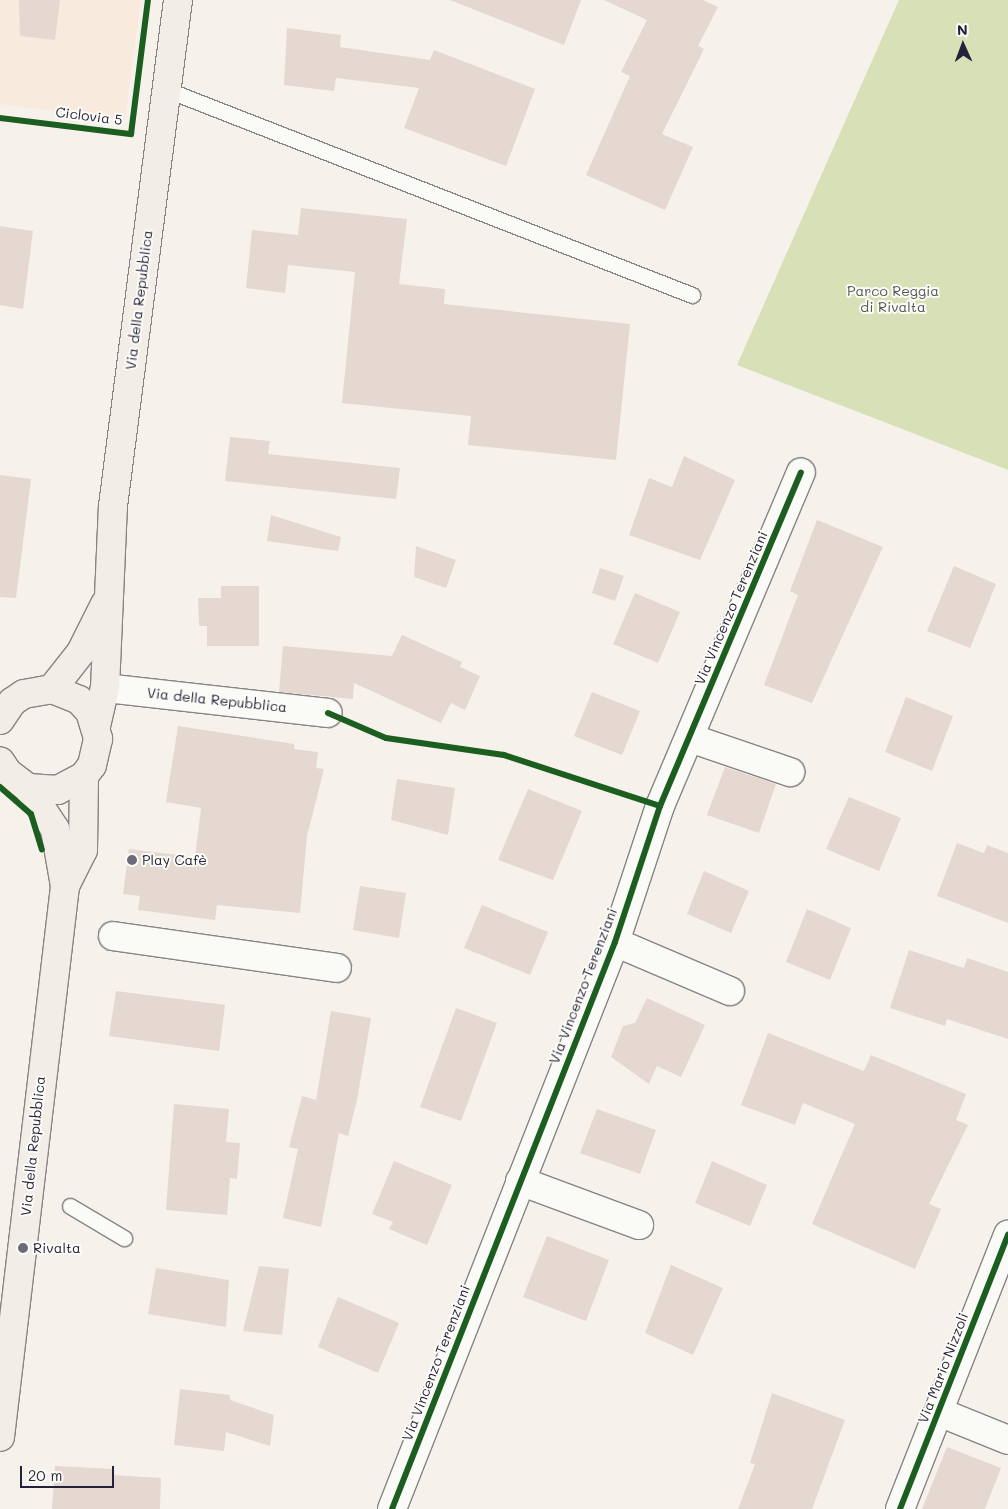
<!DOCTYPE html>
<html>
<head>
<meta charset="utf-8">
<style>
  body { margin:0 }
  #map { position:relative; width:1008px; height:1509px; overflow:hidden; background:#f7f1ec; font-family:Mali,sans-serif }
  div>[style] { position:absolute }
  .built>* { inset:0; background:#f9eade }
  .green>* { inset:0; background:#d7e0b6 }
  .building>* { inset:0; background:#e4d8d0 }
  .roads { filter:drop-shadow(1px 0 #868486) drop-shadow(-1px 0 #868486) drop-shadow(0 1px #868486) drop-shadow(0 -1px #868486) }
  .lane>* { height:15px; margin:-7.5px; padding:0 7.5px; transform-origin:7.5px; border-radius:7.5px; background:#fafaf7 }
  .street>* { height:28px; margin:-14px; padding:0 14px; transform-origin:14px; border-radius:14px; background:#fafaf7 }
  .primary>* { height:28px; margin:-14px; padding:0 14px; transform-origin:14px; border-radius:14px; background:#f2ede6 }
  .cycleway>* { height:6px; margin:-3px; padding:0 3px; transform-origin:3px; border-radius:3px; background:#1b5e20 }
  .dots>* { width:14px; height:14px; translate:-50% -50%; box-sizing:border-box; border:2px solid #fdfcf7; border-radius:50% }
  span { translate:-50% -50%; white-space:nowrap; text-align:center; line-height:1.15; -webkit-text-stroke:4px #fdfcf7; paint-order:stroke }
  .street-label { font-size:14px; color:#22223b }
  .park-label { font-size:14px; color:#505752 }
  .poi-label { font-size:14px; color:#22223b }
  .left { translate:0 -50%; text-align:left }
  .north { position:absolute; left:938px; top:20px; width:50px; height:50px; -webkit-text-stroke:4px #fdfcf7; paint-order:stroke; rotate:358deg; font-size:14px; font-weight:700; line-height:20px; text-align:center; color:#22223b }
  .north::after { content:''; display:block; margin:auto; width:18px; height:22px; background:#22223b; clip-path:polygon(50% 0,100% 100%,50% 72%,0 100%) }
  .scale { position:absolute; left:20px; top:1466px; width:94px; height:22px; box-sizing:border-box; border:2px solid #22223b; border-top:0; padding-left:6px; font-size:15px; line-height:18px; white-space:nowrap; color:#22223b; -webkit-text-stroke:4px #fdfcf7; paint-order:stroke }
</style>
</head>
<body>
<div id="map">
  <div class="built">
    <i style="clip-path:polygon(0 0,141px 0,125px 120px,0 104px)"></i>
  </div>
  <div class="green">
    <i style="clip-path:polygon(899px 0,1008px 0,1008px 470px,737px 365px)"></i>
  </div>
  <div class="building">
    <i style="clip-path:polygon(19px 0,60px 0,55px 40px,20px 36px)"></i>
    <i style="clip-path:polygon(450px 0,581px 0,564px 45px)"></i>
    <i style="clip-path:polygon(604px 0,703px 0,718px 7px,698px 46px,704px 49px,662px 134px,693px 147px,665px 210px,586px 175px,630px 76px,621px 72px,647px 20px)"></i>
    <i style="clip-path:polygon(287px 28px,341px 35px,340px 47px,430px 60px,434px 50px,535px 89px,506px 166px,404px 128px,419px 88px,336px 78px,334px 91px,284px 85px)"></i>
    <i style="clip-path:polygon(301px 208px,407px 219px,399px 284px,445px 289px,444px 304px,630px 324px,616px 460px,468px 445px,471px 416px,342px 403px,355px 272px,288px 265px,285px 293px,246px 288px,252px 230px,298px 235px)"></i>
    <i style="clip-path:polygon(0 226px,33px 231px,23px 309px,0 305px)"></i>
    <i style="clip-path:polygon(230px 437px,270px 441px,268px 454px,400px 468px,396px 499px,225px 481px)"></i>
    <i style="clip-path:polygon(684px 456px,735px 480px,700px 560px,629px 535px,649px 478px,672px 487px)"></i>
    <i style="clip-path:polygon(0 475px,31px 479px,16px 598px,0 597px)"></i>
    <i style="clip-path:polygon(271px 515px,341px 537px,338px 551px,267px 541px)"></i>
    <i style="clip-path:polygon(817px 520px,883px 547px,812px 703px,764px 685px,798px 595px,790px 591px)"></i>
    <i style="clip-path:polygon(416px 546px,456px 560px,446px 588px,414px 577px)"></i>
    <i style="clip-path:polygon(954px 566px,996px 584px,970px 648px,927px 631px)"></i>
    <i style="clip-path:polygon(600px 568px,624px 576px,615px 601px,592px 593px)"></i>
    <i style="clip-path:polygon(221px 586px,259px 586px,259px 646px,207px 646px,207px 626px,199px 626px,198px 598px,221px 598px)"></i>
    <i style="clip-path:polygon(635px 593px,680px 612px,658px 663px,613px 644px)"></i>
    <i style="clip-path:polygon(402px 635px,462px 662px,460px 667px,480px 676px,465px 710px,451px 703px,441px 723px,354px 683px,353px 699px,279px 692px,283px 646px,392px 656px)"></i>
    <i style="clip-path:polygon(592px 692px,640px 711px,622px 755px,574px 736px)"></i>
    <i style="clip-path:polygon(906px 697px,953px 716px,932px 771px,885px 752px)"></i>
    <i style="clip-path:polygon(178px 726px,294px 744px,294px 749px,318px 752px,316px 768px,324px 769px,307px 836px,300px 913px,217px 905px,215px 920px,138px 910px,140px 896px,123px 894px,129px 849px,195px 857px,201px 808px,166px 802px)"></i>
    <i style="clip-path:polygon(725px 767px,776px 784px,759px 833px,707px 815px)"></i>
    <i style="clip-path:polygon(397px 779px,455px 788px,448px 835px,391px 820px)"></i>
    <i style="clip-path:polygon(528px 789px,582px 811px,553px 880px,498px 860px)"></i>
    <i style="clip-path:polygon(849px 797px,901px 818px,879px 871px,826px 849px)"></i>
    <i style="clip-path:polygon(957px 843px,984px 853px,987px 845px,1008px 853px,1008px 923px,937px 896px)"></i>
    <i style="clip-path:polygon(704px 871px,749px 891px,731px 933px,687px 914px)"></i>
    <i style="clip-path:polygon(360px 886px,406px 893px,399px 938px,353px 930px)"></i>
    <i style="clip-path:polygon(482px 905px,548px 932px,530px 975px,464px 948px)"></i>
    <i style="clip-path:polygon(807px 909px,851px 928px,830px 980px,786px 962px)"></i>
    <i style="clip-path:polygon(909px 950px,964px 968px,967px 958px,1008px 972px,1008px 1039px,947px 1019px,945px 1026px,890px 1008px)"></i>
    <i style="clip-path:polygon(116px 991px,225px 1005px,219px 1051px,109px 1036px)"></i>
    <i style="clip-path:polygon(647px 998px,705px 1025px,681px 1077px,657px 1066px,649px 1084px,611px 1057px,623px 1026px,635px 1023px)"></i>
    <i style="clip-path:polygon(456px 1008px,497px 1023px,461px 1121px,420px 1107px)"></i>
    <i style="clip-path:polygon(331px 1011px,371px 1018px,357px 1100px,348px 1136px,339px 1133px,321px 1227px,283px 1218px,298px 1149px,289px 1147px,302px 1096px,316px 1100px)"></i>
    <i style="clip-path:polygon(768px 1033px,864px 1071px,871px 1055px,966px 1094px,956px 1120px,968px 1125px,929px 1204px,941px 1209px,915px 1269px,812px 1224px,855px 1124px,803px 1103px,795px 1125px,741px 1105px)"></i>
    <i style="clip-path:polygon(174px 1104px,229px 1109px,226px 1142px,240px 1143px,237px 1179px,230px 1178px,227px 1215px,166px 1210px)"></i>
    <i style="clip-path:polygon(597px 1109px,656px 1130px,640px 1174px,580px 1153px)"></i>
    <i style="clip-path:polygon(394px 1161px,452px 1185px,427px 1245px,389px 1229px,393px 1222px,372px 1214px)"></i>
    <i style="clip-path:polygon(712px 1161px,767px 1185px,750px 1226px,695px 1203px)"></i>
    <i style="clip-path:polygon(547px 1236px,609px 1260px,586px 1321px,523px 1297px)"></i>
    <i style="clip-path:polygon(671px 1265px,723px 1288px,693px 1355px,645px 1333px)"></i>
    <i style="clip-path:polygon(259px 1266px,289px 1269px,282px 1335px,243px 1331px)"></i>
    <i style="clip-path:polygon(156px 1268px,229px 1280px,226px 1327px,148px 1314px)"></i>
    <i style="clip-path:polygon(338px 1297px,399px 1323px,378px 1373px,318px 1347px)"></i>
    <i style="clip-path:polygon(180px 1389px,230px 1395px,230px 1400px,274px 1415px,270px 1446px,226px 1432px,224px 1451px,174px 1445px)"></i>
    <i style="clip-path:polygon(772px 1393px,845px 1420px,812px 1509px,738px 1509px,755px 1464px,750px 1463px)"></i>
    <i style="clip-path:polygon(947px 1447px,1001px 1468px,985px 1509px,922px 1509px)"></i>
    <i style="clip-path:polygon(55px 1466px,114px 1469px,114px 1475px,161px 1478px,160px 1509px,52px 1509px)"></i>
  </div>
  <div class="roads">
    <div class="lane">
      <i style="left:165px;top:89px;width:566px;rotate:21.35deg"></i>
      <i style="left:70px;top:1206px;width:63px;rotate:30.7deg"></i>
    </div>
    <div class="street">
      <i style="left:105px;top:688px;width:224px;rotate:6.4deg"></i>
      <i style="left:690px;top:738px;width:106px;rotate:18.8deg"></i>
      <i style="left:113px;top:936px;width:226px;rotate:8.1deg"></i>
      <i style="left:615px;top:942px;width:125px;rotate:23.1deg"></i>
      <i style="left:520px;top:1181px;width:127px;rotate:20.3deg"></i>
      <i style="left:939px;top:1412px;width:74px;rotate:22.1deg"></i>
      <i style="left:392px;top:1509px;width:609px;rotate:-68.53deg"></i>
      <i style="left:615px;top:942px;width:143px;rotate:-71.7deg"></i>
      <i style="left:660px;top:806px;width:362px;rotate:-67.1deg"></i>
      <i style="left:900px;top:1509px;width:295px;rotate:-68.5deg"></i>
    </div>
    <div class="primary">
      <i style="left:52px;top:689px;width:47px;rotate:-51.9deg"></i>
      <i style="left:81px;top:652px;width:54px;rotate:-63.4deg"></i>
      <i style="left:0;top:720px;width:22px;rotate:-56deg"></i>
      <i style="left:12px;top:702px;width:14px;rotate:-34deg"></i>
      <i style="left:24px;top:694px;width:28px;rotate:-10deg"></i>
      <i style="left:52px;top:689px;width:29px;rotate:22deg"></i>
      <i style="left:79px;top:700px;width:16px;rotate:47deg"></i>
      <i style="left:90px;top:712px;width:28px;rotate:73deg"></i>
      <i style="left:98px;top:739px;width:27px;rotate:103deg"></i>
      <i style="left:92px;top:765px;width:14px;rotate:126deg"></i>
      <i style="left:84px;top:776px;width:30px;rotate:152deg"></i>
      <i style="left:58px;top:790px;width:30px;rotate:-176deg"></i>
      <i style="left:28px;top:788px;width:25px;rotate:-143deg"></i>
      <i style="left:8px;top:773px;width:14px;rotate:-124deg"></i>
      <i style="left:96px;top:726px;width:39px;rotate:-77deg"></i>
      <i style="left:105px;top:688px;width:182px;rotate:-87.5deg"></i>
      <i style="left:113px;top:506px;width:510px;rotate:-82.68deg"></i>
      <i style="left:65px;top:886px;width:40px;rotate:-63.4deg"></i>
      <i style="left:83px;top:850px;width:74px;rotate:-89.2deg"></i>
      <i style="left:0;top:1437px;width:555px;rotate:-83.27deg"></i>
      <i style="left:65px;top:886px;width:58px;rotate:-100deg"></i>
      <i style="left:55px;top:829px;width:49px;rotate:-123.4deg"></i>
    </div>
  </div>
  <div class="cycleway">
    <i style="left:0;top:118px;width:132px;rotate:7deg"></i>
    <i style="left:131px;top:134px;width:135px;rotate:-82.8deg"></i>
    <i style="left:328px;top:713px;width:63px;rotate:23.3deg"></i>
    <i style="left:386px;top:738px;width:119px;rotate:8.2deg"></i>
    <i style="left:504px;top:755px;width:164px;rotate:18.1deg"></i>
    <i style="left:0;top:787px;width:41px;rotate:41.1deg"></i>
    <i style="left:31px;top:814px;width:37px;rotate:73deg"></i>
    <i style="left:392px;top:1509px;width:609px;rotate:-68.53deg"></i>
    <i style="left:615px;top:942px;width:143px;rotate:-71.7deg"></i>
    <i style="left:660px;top:806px;width:362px;rotate:-67.1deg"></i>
    <i style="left:900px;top:1509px;width:295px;rotate:-68.5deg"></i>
  </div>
  <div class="dots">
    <i style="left:132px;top:860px;background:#6d6a79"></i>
    <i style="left:23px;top:1248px;background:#6d6a79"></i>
  </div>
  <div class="street-label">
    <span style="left:89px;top:116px;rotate:7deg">Ciclovia 5</span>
    <span style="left:139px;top:300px;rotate:-83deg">Via della Repubblica</span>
    <span style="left:731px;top:608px;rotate:-67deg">Via Vincenzo Terenziani</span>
    <span style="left:217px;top:700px;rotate:6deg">Via della Repubblica</span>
    <span style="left:583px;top:986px;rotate:-69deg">Via Vincenzo Terenziani</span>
    <span style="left:33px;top:1146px;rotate:-84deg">Via della Repubblica</span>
    <span style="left:436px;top:1363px;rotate:-69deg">Via Vincenzo Terenziani</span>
    <span style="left:943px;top:1368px;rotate:-69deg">Via Mario Nizzoli</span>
  </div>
  <div class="park-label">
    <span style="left:893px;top:299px">Parco Reggia<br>di Rivalta</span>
  </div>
  <div class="poi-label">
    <span class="left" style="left:142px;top:860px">Play Cafè</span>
    <span class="left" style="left:33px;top:1248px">Rivalta</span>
  </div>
  <div class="north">N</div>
  <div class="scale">20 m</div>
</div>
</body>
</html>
